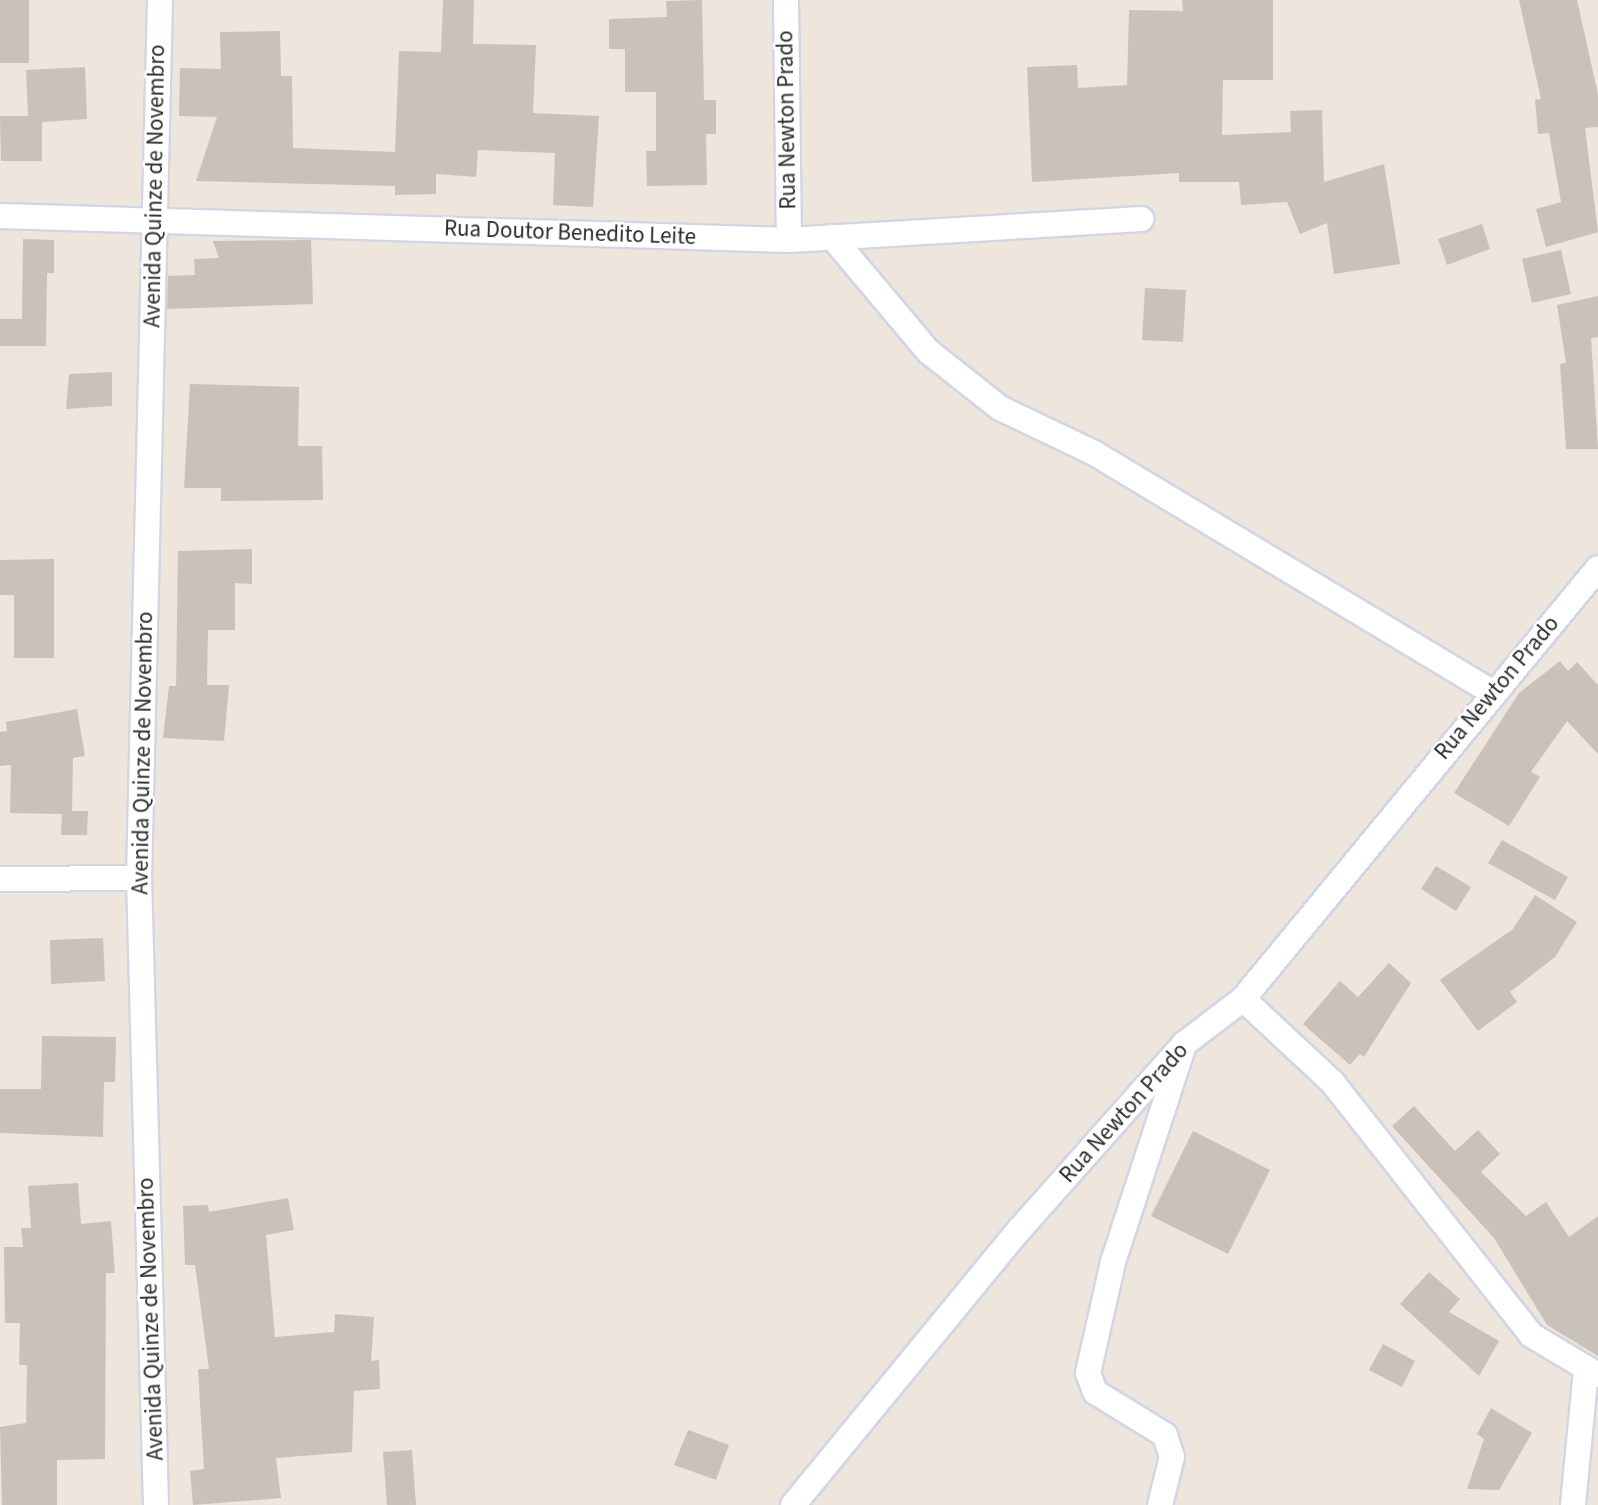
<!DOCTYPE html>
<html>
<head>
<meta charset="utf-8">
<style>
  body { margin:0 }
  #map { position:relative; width:1598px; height:1505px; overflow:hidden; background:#eee5dc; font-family:"Source Sans 3",sans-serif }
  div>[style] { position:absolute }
  .building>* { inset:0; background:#c9c2bb }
  .roads { filter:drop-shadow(2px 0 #d1d6e5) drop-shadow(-2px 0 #d1d6e5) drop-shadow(0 2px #d1d6e5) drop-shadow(0 -2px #d1d6e5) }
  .street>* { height:24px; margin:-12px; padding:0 12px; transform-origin:12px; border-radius:12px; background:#fff }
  span { translate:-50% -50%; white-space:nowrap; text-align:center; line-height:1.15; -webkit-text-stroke:5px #fff; paint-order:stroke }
  .street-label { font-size:23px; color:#2b2b2b }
</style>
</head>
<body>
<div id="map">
  <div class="building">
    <i style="clip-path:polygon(0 0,29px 0,29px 63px,0 63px)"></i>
    <i style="clip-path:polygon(443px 0,474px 0,473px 44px,536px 45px,533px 113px,599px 116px,593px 207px,553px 205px,555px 153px,478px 150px,476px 177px,436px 174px,436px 194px,395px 195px,395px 186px,196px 181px,217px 117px,179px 116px,180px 68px,221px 69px,220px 32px,280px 31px,281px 76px,292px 76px,293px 148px,395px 152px,399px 51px,441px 52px)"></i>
    <i style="clip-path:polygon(702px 0,704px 100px,716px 100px,716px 134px,706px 134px,707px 185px,647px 186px,646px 151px,656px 151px,656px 92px,625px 92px,625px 49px,609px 49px,609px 19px,667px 17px,666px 1px)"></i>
    <i style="clip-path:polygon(1182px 0,1273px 0,1273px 80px,1223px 80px,1222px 135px,1291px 132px,1290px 111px,1322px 110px,1324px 182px,1384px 164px,1400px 264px,1334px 274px,1327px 223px,1300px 234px,1287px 202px,1241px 205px,1239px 182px,1179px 182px,1179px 173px,1032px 182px,1027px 67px,1077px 65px,1078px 88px,1127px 85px,1129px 10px,1183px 11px)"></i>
    <i style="clip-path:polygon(1519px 0,1577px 0,1598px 94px,1598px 127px,1585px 128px,1598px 232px,1546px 247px,1536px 209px,1561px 202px,1549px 133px,1538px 134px,1535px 100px,1541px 99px)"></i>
    <i style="clip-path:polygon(85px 67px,87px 119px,42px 122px,42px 161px,1px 161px,0 116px,28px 116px,26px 70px)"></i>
    <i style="clip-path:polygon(1482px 224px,1490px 249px,1447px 265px,1438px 239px)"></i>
    <i style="clip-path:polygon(23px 239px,54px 240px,54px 273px,47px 273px,46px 346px,0 346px,0 319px,22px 319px)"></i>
    <i style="clip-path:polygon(311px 240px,313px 304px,167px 309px,168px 276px,195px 275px,194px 259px,219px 258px,213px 241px)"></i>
    <i style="clip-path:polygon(1561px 250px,1571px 294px,1532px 303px,1522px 259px)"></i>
    <i style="clip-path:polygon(1145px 288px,1186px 290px,1183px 342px,1142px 340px)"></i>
    <i style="clip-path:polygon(1598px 296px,1598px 337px,1591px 338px,1598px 449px,1566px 449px,1560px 364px,1566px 363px,1557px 305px)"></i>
    <i style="clip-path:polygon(112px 372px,112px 406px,66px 409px,69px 374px)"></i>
    <i style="clip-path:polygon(190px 384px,299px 387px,298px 446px,322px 446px,323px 500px,221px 501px,221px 488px,184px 488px)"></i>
    <i style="clip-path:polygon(252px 549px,252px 584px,235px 583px,235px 630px,208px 630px,207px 685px,229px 685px,224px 741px,163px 738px,169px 686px,176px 686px,178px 551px)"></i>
    <i style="clip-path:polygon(54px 559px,54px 658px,14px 658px,14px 595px,0 595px,0 560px)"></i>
    <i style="clip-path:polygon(1560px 661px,1568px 671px,1577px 662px,1598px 685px,1598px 754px,1567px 721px,1531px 772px,1540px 777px,1509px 826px,1454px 793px,1519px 693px)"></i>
    <i style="clip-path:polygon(77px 709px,85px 756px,73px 758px,72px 811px,88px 811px,87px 835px,61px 835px,62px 814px,10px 813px,11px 765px,0 766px,0 732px,7px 731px,6px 722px)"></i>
    <i style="clip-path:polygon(1502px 840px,1568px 877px,1555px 900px,1488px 863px)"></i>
    <i style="clip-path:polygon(1436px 866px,1471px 887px,1456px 911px,1421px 889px)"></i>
    <i style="clip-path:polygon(1535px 895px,1577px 922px,1555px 957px,1510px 992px,1517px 1002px,1478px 1031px,1440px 980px,1513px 929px)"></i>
    <i style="clip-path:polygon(103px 938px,105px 981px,51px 984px,50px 940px)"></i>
    <i style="clip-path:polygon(1389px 963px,1411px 983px,1364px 1057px,1360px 1054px,1350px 1065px,1303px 1024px,1340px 981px,1358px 997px)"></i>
    <i style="clip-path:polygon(42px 1036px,116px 1037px,115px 1082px,104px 1082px,103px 1137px,0 1133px,0 1089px,41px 1089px)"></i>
    <i style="clip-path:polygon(1414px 1106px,1455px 1151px,1478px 1130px,1500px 1154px,1481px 1172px,1526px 1216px,1546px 1202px,1569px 1237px,1598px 1216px,1598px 1356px,1547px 1325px,1494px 1238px,1392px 1126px)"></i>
    <i style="clip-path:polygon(1193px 1131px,1270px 1170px,1228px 1254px,1151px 1216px)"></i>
    <i style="clip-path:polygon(78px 1183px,81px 1224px,111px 1221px,115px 1273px,106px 1273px,105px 1459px,57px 1460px,57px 1505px,2px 1505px,0 1427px,26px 1423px,27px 1365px,19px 1365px,20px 1323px,5px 1323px,4px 1247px,23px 1247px,21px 1228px,31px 1228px,28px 1186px)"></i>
    <i style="clip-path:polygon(288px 1198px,294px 1230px,266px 1235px,275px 1337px,334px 1332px,335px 1314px,374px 1317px,371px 1361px,379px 1360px,380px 1389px,354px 1391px,352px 1452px,276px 1458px,281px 1498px,193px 1505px,190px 1471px,204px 1469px,198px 1369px,209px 1369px,195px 1265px,185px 1265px,183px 1206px,208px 1205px,209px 1212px)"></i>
    <i style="clip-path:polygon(1429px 1272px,1460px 1299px,1449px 1312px,1499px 1341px,1479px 1376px,1400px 1304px)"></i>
    <i style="clip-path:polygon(1383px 1344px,1415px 1361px,1402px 1387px,1369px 1370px)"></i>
    <i style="clip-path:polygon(1491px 1408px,1532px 1433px,1499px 1490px,1467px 1489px,1484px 1439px,1477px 1434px)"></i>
    <i style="clip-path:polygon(688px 1430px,729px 1445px,716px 1480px,674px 1465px)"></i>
    <i style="clip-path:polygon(412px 1450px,416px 1505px,387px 1505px,383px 1452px)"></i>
  </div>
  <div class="roads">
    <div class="street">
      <i style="left:786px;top:0;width:240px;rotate:89.3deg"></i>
      <i style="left:0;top:216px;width:789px;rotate:1.74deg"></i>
      <i style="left:789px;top:240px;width:353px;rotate:-3.4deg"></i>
      <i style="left:832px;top:237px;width:150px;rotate:49.9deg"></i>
      <i style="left:929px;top:352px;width:90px;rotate:38.3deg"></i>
      <i style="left:1000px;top:408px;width:104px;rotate:25.6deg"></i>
      <i style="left:1094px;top:453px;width:463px;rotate:31deg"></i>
      <i style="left:0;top:879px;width:139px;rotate:-0.4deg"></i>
      <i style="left:1243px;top:999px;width:123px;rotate:43deg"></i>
      <i style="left:1333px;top:1083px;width:320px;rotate:51.8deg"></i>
      <i style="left:1531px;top:1335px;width:78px;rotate:30.8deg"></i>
      <i style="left:156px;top:1505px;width:627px;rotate:-91.55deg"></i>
      <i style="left:139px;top:878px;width:878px;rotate:-88.63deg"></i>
      <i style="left:793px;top:1505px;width:357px;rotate:-50.6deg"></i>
      <i style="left:1020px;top:1229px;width:247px;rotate:-48.4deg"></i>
      <i style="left:1184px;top:1044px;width:74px;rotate:-37.3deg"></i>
      <i style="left:1243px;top:999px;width:558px;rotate:-50.52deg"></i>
      <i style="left:1160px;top:1505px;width:49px;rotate:-76deg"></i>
      <i style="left:1172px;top:1457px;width:23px;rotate:-108deg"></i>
      <i style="left:1165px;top:1435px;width:82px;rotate:-148.4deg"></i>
      <i style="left:1095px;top:1392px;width:20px;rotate:-110deg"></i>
      <i style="left:1088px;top:1373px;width:114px;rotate:-77.3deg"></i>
      <i style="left:1113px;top:1262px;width:222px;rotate:-71.9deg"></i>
      <i style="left:1573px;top:1505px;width:136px;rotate:-84.5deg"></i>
    </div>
  </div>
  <div class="street-label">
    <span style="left:787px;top:120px;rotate:-91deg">Rua Newton Prado</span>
    <span style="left:155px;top:186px;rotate:-89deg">Avenida Quinze de Novembro</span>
    <span style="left:570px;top:233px;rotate:2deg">Rua Doutor Benedito Leite</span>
    <span style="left:1497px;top:688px;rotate:-50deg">Rua Newton Prado</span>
    <span style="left:143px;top:753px;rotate:-89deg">Avenida Quinze de Novembro</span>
    <span style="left:1124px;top:1113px;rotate:-48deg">Rua Newton Prado</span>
    <span style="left:151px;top:1319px;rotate:-92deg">Avenida Quinze de Novembro</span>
  </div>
</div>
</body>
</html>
